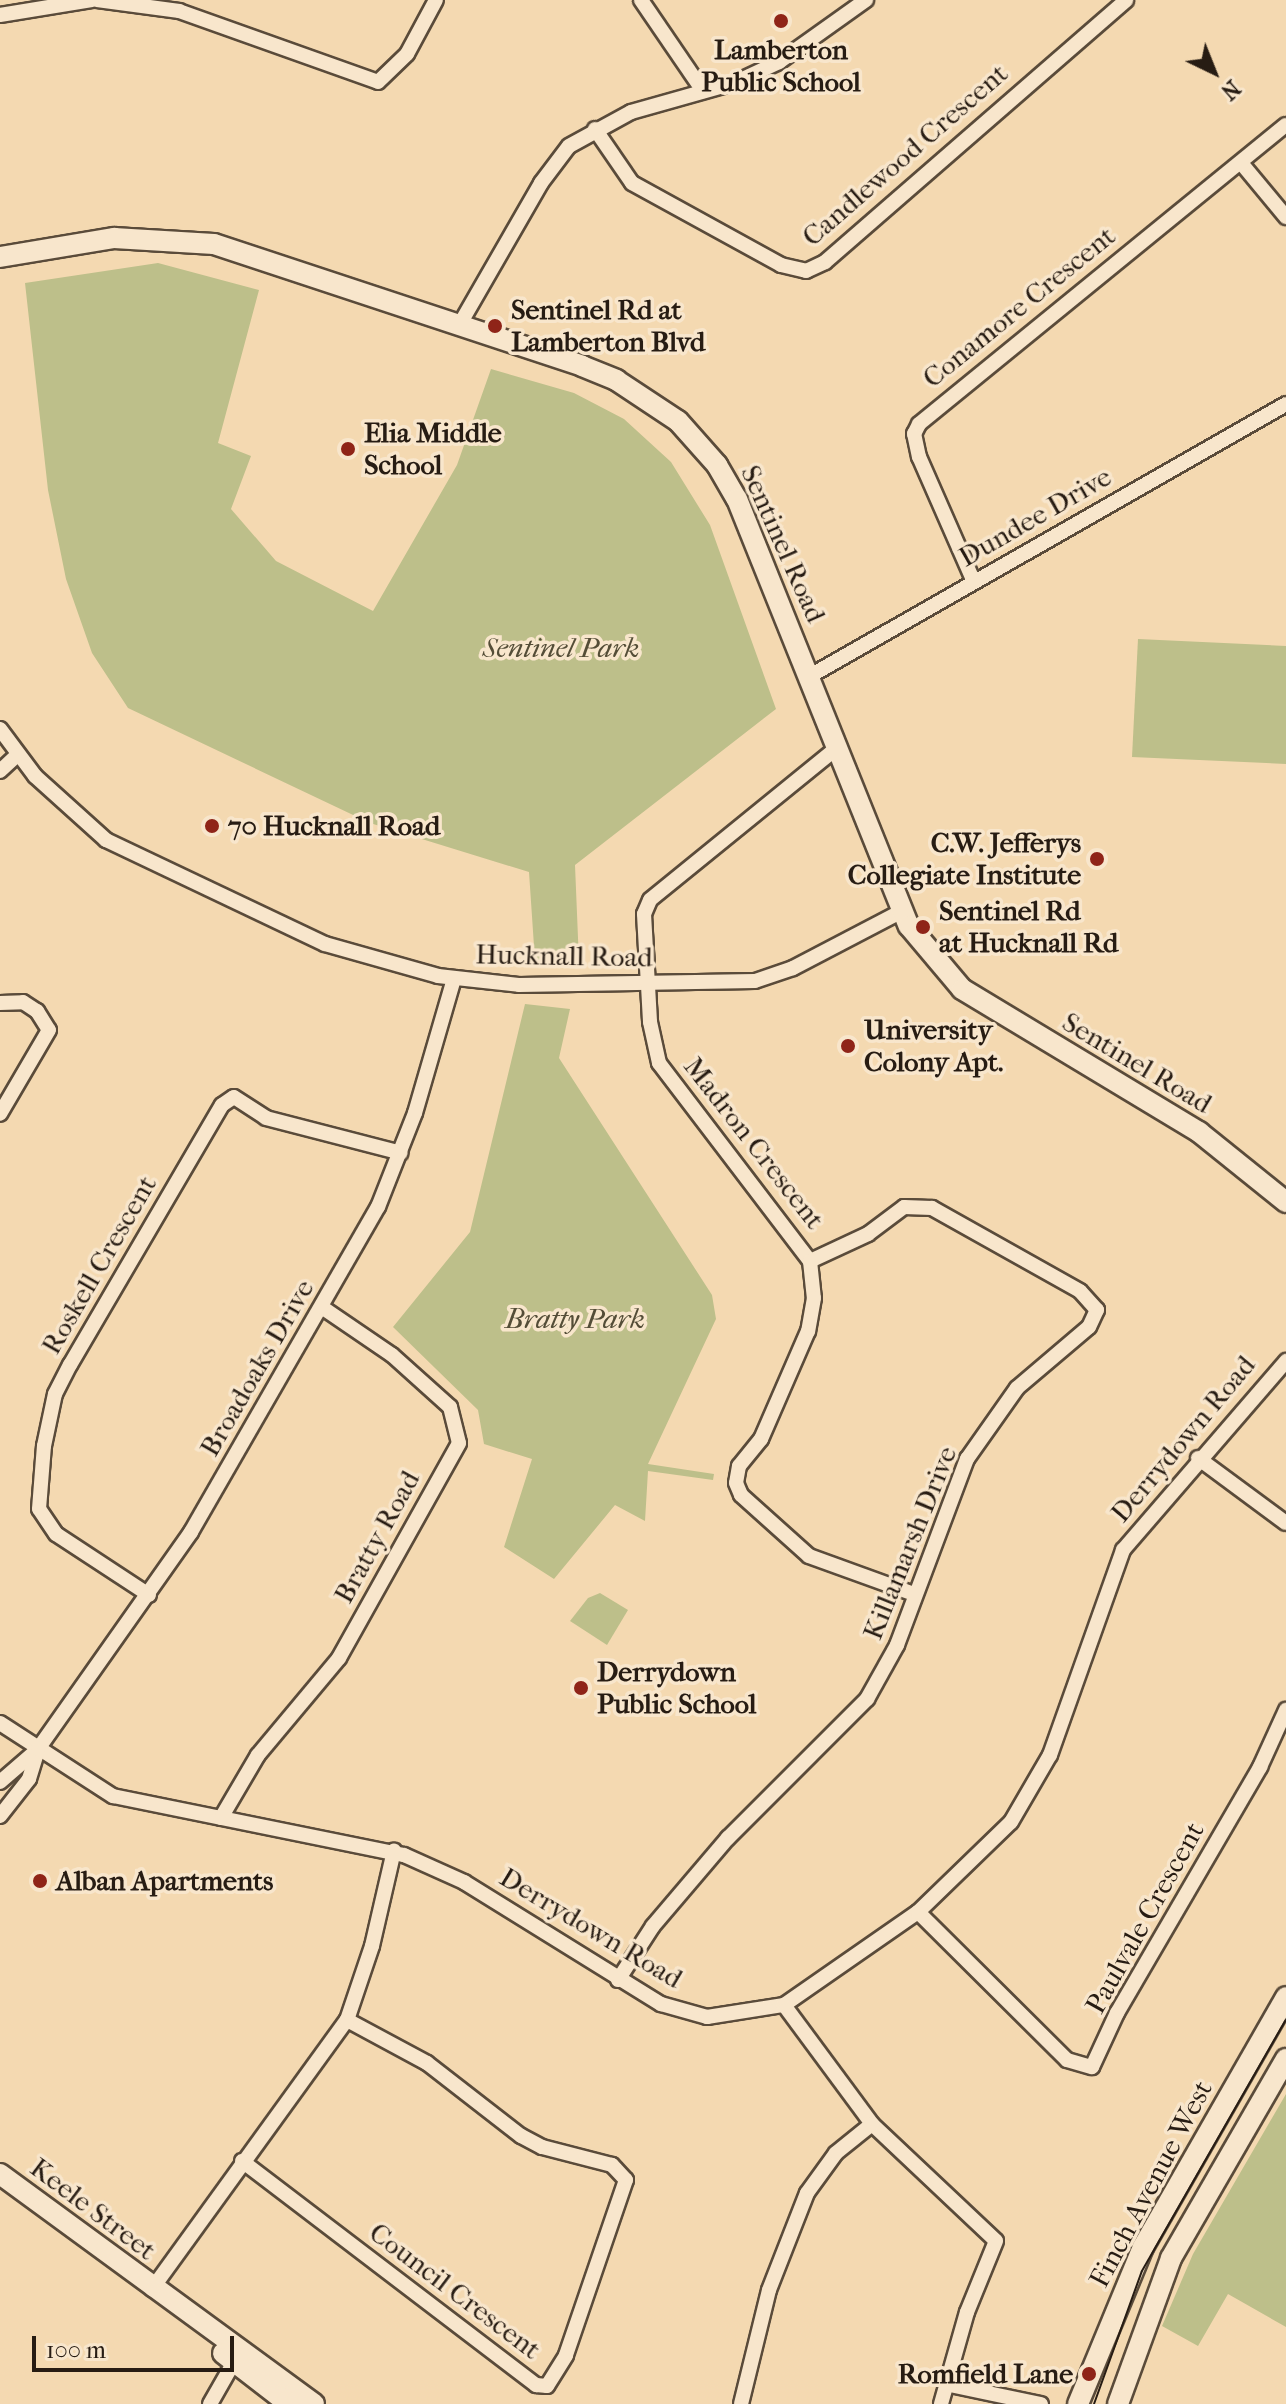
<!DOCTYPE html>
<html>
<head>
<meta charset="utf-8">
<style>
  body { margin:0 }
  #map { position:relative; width:1286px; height:2404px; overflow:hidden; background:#f4d9b1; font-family:"IM FELL French Canon",serif }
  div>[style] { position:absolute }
  .green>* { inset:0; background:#bdbf8a }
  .roads { filter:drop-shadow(2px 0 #5a4b3a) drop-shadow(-2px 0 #5a4b3a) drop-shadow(0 2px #5a4b3a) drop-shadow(0 -2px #5a4b3a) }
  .street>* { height:14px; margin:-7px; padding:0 7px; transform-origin:7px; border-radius:7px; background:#f8e6cc }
  .secondary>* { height:20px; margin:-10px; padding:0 10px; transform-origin:10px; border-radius:10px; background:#f8e6cc }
  .tram>* { height:2px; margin:-1px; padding:0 1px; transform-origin:1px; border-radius:1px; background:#271c13 }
  .dots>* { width:22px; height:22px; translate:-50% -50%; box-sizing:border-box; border:4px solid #f8e6cc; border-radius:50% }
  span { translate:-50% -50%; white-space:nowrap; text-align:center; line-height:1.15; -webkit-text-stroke:7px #f8e6cc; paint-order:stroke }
  .poi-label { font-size:28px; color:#271c13; font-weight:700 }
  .left { translate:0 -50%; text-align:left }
  .right { translate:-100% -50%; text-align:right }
  .street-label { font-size:28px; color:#271c13 }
  .park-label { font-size:28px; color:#544d37; font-style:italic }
  .north { position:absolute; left:1174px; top:32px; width:80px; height:80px; -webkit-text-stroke:6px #f8e6cc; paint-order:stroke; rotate:137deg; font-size:22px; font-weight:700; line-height:32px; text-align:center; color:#271c13 }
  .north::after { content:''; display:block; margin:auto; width:28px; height:36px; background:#271c13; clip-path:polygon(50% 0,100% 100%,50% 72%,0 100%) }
  .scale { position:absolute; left:32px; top:2336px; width:202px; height:36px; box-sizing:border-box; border:4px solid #271c13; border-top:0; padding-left:10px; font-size:24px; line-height:28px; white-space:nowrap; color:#271c13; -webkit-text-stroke:6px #f8e6cc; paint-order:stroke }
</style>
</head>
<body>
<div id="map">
  <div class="green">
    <i style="clip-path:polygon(158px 263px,259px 290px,218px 443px,251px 456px,231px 509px,276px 561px,373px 611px,457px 465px,491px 369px,574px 393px,624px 419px,671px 462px,710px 525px,776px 709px,575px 865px,579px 962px,535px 961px,529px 872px,370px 823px,128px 708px,92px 653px,66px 579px,48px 490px,25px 283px)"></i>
    <i style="clip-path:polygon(1138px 639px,1286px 646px,1286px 764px,1132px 757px)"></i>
    <i style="clip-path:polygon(525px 1004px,570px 1009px,559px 1058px,712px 1295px,716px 1319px,648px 1464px,714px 1474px,713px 1480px,648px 1471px,645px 1521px,615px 1505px,554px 1579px,504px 1547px,532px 1459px,484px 1444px,478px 1410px,393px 1327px,470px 1232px)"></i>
    <i style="clip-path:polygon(600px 1593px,628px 1610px,607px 1645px,570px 1621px,588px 1598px)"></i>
    <i style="clip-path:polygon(1286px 2094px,1286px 2327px,1228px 2294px,1198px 2346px,1162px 2326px,1193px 2254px)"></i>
  </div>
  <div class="roads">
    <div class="street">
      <i style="left:97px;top:0;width:83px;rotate:7.6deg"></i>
      <i style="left:179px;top:11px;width:211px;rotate:19.6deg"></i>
      <i style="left:378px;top:82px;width:40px;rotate:-44deg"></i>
      <i style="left:407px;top:54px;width:61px;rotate:-61.8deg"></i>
      <i style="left:641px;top:0;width:110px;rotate:55.7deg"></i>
      <i style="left:0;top:15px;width:93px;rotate:-9.3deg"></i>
      <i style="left:595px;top:129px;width:65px;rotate:55.6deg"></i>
      <i style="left:632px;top:183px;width:170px;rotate:28.8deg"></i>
      <i style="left:781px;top:265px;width:26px;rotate:13deg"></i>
      <i style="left:806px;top:271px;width:21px;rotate:-25deg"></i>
      <i style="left:825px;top:262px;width:399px;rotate:-41deg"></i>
      <i style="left:1242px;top:164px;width:69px;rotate:50.3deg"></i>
      <i style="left:460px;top:324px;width:163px;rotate:-60.1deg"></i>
      <i style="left:541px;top:183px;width:46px;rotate:-52.9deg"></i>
      <i style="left:569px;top:146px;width:71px;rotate:-28.7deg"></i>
      <i style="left:631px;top:112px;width:107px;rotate:-15.7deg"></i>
      <i style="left:734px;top:83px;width:50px;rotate:-25deg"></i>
      <i style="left:779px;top:62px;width:107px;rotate:-35.5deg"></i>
      <i style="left:974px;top:582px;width:137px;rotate:-113.7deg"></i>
      <i style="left:919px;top:457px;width:24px;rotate:-102deg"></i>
      <i style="left:914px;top:434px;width:11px;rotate:-63deg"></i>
      <i style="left:919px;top:424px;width:473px;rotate:-39.2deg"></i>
      <i style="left:810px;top:676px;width:548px;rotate:-29.74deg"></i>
      <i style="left:0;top:729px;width:59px;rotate:53.3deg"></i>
      <i style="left:35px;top:776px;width:96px;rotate:42deg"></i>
      <i style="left:106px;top:840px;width:242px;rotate:25.4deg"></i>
      <i style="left:325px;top:944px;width:117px;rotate:15.8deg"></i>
      <i style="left:438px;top:976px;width:81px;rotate:6.3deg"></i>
      <i style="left:519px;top:985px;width:236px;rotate:-1deg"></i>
      <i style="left:755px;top:981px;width:40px;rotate:-18.9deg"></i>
      <i style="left:793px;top:968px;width:121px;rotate:-27.6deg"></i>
      <i style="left:838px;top:747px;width:242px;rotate:140.9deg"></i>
      <i style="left:650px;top:900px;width:15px;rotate:113deg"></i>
      <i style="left:644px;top:914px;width:108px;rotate:86.8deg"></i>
      <i style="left:650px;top:1022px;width:42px;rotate:77.6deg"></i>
      <i style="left:659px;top:1063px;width:249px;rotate:52.7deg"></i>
      <i style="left:810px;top:1261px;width:37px;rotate:84deg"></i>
      <i style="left:814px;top:1298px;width:34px;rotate:100deg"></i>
      <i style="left:808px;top:1331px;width:118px;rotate:113.5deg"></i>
      <i style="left:761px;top:1439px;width:35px;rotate:129deg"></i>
      <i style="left:739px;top:1466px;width:17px;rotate:100deg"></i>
      <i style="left:736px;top:1483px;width:13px;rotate:67deg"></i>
      <i style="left:741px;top:1495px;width:91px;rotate:41.9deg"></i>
      <i style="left:809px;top:1556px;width:112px;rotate:19.9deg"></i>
      <i style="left:0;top:771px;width:23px;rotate:-43deg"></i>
      <i style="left:0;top:1003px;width:23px;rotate:-2deg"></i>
      <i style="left:23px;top:1002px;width:17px;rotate:33deg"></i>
      <i style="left:37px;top:1011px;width:22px;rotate:58deg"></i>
      <i style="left:49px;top:1030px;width:97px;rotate:120.3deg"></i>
      <i style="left:1198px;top:1458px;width:109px;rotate:36.5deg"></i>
      <i style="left:149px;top:1595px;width:111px;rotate:-146.7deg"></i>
      <i style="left:56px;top:1534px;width:30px;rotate:-124deg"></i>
      <i style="left:39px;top:1509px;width:63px;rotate:-85.5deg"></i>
      <i style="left:44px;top:1446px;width:53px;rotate:-78.1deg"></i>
      <i style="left:55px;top:1394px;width:33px;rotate:-63deg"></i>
      <i style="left:70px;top:1365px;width:301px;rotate:-59.7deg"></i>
      <i style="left:222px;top:1105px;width:14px;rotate:-34deg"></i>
      <i style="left:234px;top:1097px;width:38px;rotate:33deg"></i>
      <i style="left:266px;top:1118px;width:139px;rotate:14.5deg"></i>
      <i style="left:0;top:1723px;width:135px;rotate:32.9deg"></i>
      <i style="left:113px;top:1796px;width:297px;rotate:11.5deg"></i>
      <i style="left:404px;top:1855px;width:66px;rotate:24.2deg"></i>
      <i style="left:464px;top:1882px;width:232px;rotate:31.8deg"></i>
      <i style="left:661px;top:2004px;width:48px;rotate:15.8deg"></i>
      <i style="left:707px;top:2017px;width:78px;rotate:-8.9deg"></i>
      <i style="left:784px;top:2005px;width:163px;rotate:-34.8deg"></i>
      <i style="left:918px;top:1912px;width:129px;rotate:-44.1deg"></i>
      <i style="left:1011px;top:1822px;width:78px;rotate:-59.8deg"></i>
      <i style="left:1050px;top:1755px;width:218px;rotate:-70.4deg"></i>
      <i style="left:1123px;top:1550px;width:250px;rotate:-49.2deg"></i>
      <i style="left:0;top:1782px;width:49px;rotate:-40.9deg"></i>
      <i style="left:0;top:1816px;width:47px;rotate:-51.9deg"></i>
      <i style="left:29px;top:1779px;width:31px;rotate:-73deg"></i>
      <i style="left:38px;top:1749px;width:266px;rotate:-54.8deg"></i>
      <i style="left:191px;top:1532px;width:375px;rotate:-60.1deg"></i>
      <i style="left:378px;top:1207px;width:101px;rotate:-68.5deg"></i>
      <i style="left:415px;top:1113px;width:140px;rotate:-73.8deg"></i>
      <i style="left:221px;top:1818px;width:73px;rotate:-59.6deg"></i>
      <i style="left:258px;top:1755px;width:126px;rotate:-50.1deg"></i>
      <i style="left:339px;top:1658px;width:246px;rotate:-60.8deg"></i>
      <i style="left:459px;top:1443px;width:37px;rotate:-104deg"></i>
      <i style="left:450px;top:1407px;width:78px;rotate:-138.1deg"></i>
      <i style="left:392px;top:1355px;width:83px;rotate:-145.7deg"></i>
      <i style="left:918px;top:1912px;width:210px;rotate:44.8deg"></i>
      <i style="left:1067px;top:2060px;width:26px;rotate:16deg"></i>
      <i style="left:1092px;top:2067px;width:60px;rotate:-65.2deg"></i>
      <i style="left:1117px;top:2013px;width:285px;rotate:-59.8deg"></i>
      <i style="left:1260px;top:1767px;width:63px;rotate:-65.5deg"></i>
      <i style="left:618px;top:1980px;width:64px;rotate:-57.1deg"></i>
      <i style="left:653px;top:1926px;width:116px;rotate:-49.6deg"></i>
      <i style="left:728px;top:1838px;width:197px;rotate:-45deg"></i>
      <i style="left:867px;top:1699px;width:62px;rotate:-60.9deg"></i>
      <i style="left:897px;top:1645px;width:199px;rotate:-69.4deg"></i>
      <i style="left:967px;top:1459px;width:87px;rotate:-54.8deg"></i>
      <i style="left:1017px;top:1388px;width:94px;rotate:-40.3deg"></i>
      <i style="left:1089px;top:1327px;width:19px;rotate:-65deg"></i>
      <i style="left:1097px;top:1310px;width:25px;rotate:-132deg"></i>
      <i style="left:1080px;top:1291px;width:170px;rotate:-150.7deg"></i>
      <i style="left:932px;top:1208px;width:28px;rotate:-178deg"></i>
      <i style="left:904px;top:1207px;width:45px;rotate:143.1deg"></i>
      <i style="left:868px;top:1234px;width:64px;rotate:155deg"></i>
      <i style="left:784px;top:2005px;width:148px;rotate:53.5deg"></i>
      <i style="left:872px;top:2124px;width:170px;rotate:43.3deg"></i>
      <i style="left:996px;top:2241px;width:77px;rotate:112.2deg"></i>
      <i style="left:967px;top:2312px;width:96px;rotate:105.8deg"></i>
      <i style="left:242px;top:2161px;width:370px;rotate:37.3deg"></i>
      <i style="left:536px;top:2385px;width:11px;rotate:5deg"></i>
      <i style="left:547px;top:2386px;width:36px;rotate:-58deg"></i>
      <i style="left:566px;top:2355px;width:185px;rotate:-71.1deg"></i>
      <i style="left:626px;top:2180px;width:21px;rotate:-133deg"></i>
      <i style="left:612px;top:2165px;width:72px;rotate:-165.6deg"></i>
      <i style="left:542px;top:2147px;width:24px;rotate:-152deg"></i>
      <i style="left:521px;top:2136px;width:119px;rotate:-142.2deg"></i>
      <i style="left:427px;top:2063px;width:91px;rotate:-151.7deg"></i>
      <i style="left:152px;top:2289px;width:332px;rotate:-54.1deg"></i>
      <i style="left:347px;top:2020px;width:78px;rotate:-71.3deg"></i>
      <i style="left:372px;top:1946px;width:98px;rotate:-77deg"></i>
      <i style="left:945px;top:2384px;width:98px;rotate:11.8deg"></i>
      <i style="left:210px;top:2404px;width:56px;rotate:-60.3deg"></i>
      <i style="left:741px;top:2404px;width:117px;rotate:-76.2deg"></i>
      <i style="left:769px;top:2290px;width:104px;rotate:-68.6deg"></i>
      <i style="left:807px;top:2193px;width:49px;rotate:-54.1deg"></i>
      <i style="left:836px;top:2153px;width:46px;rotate:-38.9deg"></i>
    </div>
    <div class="secondary">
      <i style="left:0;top:257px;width:116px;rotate:-9.5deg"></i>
      <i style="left:114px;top:238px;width:100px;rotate:3.4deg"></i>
      <i style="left:214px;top:244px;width:388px;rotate:18.3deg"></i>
      <i style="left:582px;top:366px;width:37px;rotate:22deg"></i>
      <i style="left:616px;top:380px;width:74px;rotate:33.5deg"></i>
      <i style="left:678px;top:421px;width:59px;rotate:48.4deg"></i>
      <i style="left:717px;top:465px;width:39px;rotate:60deg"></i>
      <i style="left:737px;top:499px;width:460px;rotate:68.1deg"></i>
      <i style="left:909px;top:926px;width:82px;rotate:49.9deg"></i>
      <i style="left:962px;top:989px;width:277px;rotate:31.1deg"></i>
      <i style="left:1199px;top:1132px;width:112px;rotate:38.8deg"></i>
      <i style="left:0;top:2174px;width:389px;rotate:36.2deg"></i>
      <i style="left:223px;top:2353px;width:83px;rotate:37.7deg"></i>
      <i style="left:1078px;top:2404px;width:170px;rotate:-67.5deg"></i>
      <i style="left:1143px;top:2247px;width:288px;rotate:-60.2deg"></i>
      <i style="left:1118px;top:2404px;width:155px;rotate:-70deg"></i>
      <i style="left:1171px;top:2258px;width:230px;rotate:-60deg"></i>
    </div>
  </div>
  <div class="tram">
    <i style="left:1094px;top:2404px;width:141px;rotate:-70.2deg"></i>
    <i style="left:1142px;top:2271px;width:289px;rotate:-60.2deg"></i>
  </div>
  <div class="dots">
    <i style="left:781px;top:21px;background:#8f2418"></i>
    <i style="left:495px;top:326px;background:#8f2418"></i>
    <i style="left:348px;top:449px;background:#8f2418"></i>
    <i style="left:212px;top:826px;background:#8f2418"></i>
    <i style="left:1097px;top:859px;background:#8f2418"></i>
    <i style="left:923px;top:927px;background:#8f2418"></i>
    <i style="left:848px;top:1046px;background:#8f2418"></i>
    <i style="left:581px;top:1688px;background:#8f2418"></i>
    <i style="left:40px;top:1881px;background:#8f2418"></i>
    <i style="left:1089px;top:2374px;background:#8f2418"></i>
  </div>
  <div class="poi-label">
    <span style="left:781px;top:66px">Lamberton<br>Public School</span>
    <span class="left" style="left:511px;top:326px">Sentinel Rd at<br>Lamberton Blvd</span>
    <span class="left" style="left:364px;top:449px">Elia Middle<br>School</span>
    <span class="left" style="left:228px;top:826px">70 Hucknall Road</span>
    <span class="right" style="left:1081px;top:859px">C.W. Jefferys<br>Collegiate Institute</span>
    <span class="left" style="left:939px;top:927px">Sentinel Rd<br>at Hucknall Rd</span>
    <span class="left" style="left:864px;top:1046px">University<br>Colony Apt.</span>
    <span class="left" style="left:597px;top:1688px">Derrydown<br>Public School</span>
    <span class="left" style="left:56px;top:1881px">Alban Apartments</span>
    <span class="right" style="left:1073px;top:2374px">Romfield Lane</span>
  </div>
  <div class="street-label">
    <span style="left:905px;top:155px;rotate:-41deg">Candlewood Crescent</span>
    <span style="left:1019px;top:307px;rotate:-39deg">Conamore Crescent</span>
    <span style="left:1035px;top:517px;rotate:-30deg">Dundee Drive</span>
    <span style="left:783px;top:544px;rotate:66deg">Sentinel Road</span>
    <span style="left:564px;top:956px;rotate:1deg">Hucknall Road</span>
    <span style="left:1137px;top:1063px;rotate:31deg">Sentinel Road</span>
    <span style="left:754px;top:1143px;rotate:52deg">Madron Crescent</span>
    <span style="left:99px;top:1265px;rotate:-60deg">Roskell Crescent</span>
    <span style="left:257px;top:1368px;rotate:-60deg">Broadoaks Drive</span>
    <span style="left:1183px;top:1439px;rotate:-50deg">Derrydown Road</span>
    <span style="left:377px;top:1537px;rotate:-61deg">Bratty Road</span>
    <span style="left:910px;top:1543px;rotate:-68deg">Killamarsh Drive</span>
    <span style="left:1145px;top:1918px;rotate:-61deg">Paulvale Crescent</span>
    <span style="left:591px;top:1928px;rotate:31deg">Derrydown Road</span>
    <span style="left:1151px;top:2184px;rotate:-62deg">Finch Avenue West</span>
    <span style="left:93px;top:2209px;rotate:37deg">Keele Street</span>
    <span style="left:455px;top:2291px;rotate:37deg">Council Crescent</span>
  </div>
  <div class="park-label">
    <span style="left:561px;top:648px">Sentinel Park</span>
    <span style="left:575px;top:1319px">Bratty Park</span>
  </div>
  <div class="north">N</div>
  <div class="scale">100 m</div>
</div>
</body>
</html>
